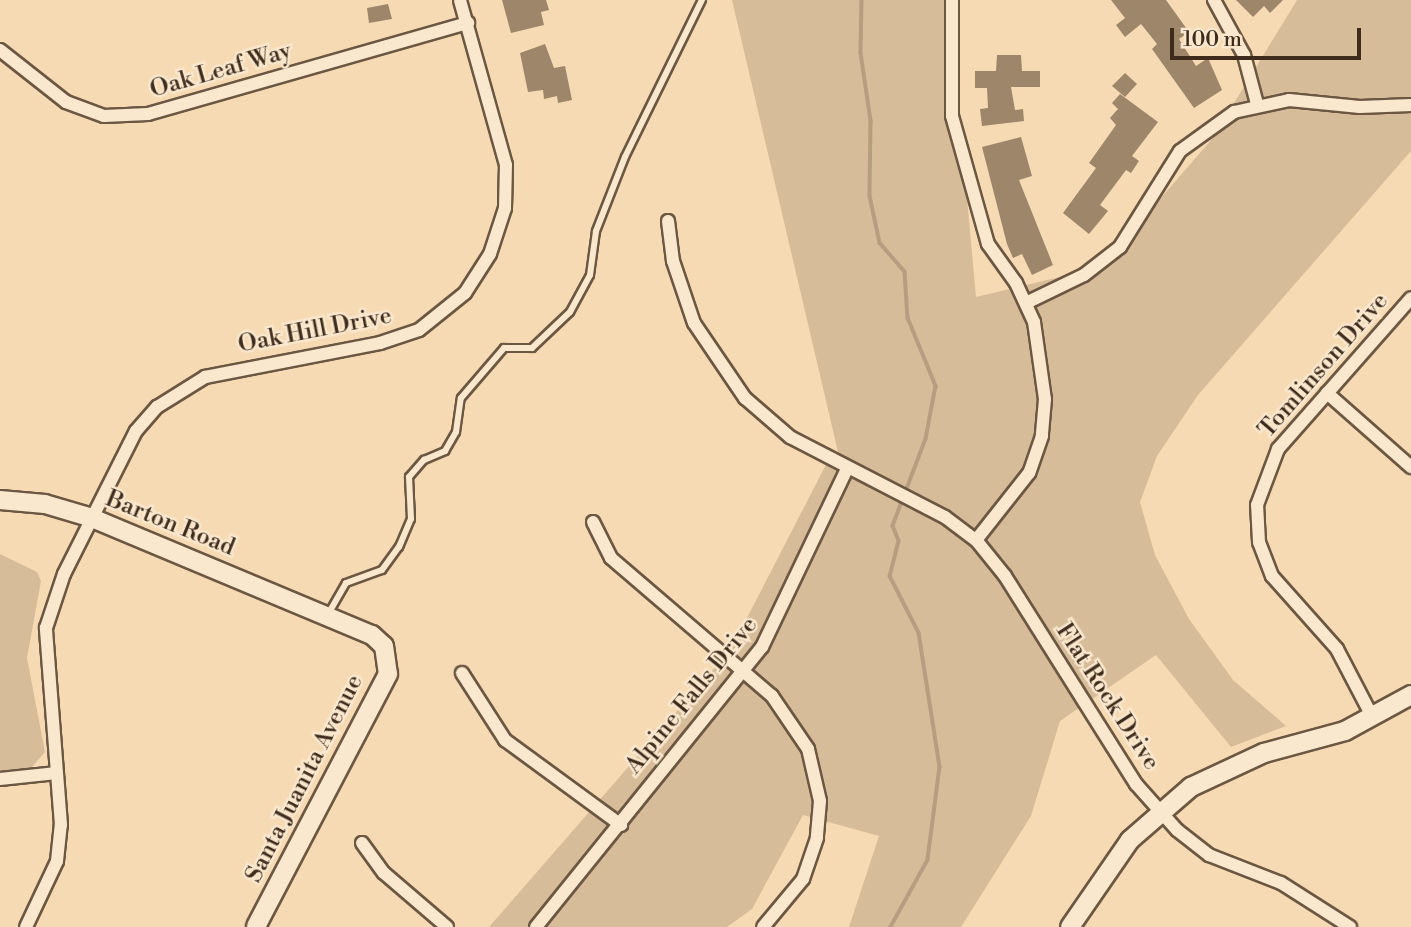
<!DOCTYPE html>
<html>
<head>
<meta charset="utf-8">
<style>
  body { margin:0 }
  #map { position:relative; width:1411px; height:927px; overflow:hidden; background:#f6dab3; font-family:"Libre Bodoni",serif }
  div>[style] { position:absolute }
  .green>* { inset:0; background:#d7bc99 }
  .stream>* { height:3.5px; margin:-1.75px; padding:0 1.75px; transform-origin:1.75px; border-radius:1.75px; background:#b79e80 }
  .building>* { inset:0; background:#9e866b }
  .roads { filter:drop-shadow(2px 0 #6c5742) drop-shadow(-2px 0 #6c5742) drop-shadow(0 2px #6c5742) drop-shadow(0 -2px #6c5742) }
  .lane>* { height:6px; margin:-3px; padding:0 3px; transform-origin:3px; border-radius:3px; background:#f9e7ce }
  .street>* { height:12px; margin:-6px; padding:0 6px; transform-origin:6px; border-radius:6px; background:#f9e7ce }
  .secondary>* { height:18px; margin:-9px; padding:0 9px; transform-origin:9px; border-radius:9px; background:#f9e7ce }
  span { translate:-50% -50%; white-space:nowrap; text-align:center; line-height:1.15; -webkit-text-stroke:5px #f9e7ce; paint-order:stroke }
  .street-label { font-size:24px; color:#3e2b1c }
  .scale { position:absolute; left:1170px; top:28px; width:191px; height:32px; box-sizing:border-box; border:4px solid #3e2b1c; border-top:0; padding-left:9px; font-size:21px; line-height:24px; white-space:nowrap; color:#3e2b1c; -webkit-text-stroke:5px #f9e7ce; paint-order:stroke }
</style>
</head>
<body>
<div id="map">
  <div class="green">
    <i style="clip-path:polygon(732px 0,949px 0,976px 297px,1101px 267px,1212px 139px,1297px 0,1411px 0,1411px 151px,1198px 395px,1157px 456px,1140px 502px,1155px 555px,1189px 619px,1233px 680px,1286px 726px,1231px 747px,1156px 655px,1060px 721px,1031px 816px,961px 927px,849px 927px,879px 836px,803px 815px,752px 909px,727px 927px,489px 927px,731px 649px,833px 451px,838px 452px)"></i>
    <i style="clip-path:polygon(0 554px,37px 572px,41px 581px,27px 658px,45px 752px,31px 768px,0 771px)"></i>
  </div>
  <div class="stream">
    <i style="left:862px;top:0;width:53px;rotate:91.1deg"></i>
    <i style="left:861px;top:53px;width:69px;rotate:81.6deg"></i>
    <i style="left:871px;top:121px;width:75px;rotate:90.8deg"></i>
    <i style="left:870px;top:196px;width:48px;rotate:78deg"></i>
    <i style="left:880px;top:243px;width:38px;rotate:49deg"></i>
    <i style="left:905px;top:272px;width:46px;rotate:86.3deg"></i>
    <i style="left:908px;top:318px;width:74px;rotate:67.6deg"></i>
    <i style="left:936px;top:386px;width:54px;rotate:100.7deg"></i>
    <i style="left:926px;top:439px;width:93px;rotate:110.8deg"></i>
    <i style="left:893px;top:526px;width:16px;rotate:68deg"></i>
    <i style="left:899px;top:541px;width:36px;rotate:104deg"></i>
    <i style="left:890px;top:576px;width:64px;rotate:63deg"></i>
    <i style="left:919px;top:633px;width:136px;rotate:81.1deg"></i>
    <i style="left:940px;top:767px;width:94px;rotate:97.4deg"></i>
    <i style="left:928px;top:860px;width:77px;rotate:118.9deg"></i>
  </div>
  <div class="building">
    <i style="clip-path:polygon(502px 0,546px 0,549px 10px,541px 12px,544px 25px,511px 33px)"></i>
    <i style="clip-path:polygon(1111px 0,1166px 0,1189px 32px,1179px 39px,1196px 66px,1208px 58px,1222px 90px,1194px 108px,1152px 49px,1157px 44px,1141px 24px,1125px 37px,1116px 25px,1125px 18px)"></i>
    <i style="clip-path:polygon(1236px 0,1283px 0,1270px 13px,1264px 6px,1253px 17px)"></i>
    <i style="clip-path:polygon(388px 4px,392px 19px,369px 23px,367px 8px)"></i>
    <i style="clip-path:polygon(545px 44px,554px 68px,565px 66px,572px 100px,558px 103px,557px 96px,544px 99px,543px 90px,528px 92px,520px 53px)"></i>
    <i style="clip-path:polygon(997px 55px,1021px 55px,1022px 71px,1040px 71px,1040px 87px,1011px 87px,1015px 110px,1023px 109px,1024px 121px,982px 126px,980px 109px,988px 108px,987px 88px,975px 88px,975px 71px,996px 71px)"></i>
    <i style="clip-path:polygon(1125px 73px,1137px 84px,1125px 97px,1112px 86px)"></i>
    <i style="clip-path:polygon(1120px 94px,1158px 122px,1132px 156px,1139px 161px,1131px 173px,1126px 170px,1100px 205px,1108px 211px,1089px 234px,1063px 213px,1096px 168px,1089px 163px,1116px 125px,1110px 118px,1118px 109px,1112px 103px)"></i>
    <i style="clip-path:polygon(1021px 137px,1032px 176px,1019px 180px,1053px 265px,1032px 275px,1022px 254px,1013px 258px,1007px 244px,982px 147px)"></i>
  </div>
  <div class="roads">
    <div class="lane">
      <i style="left:327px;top:616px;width:38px;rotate:-60deg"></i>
      <i style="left:346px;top:583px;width:38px;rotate:-20deg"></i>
      <i style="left:382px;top:570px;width:29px;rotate:-54deg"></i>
      <i style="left:399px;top:547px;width:30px;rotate:-67deg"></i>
      <i style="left:411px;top:519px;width:42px;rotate:-92.7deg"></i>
      <i style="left:409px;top:477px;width:23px;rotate:-49deg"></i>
      <i style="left:424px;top:460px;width:23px;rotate:-23deg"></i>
      <i style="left:445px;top:451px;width:22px;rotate:-60deg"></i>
      <i style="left:456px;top:432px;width:34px;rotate:-82deg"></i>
      <i style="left:461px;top:398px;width:66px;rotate:-49.3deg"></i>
      <i style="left:504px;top:348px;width:28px"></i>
      <i style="left:532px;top:348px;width:52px;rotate:-43.5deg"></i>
      <i style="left:570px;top:312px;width:42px;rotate:-61.6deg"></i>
      <i style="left:590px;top:275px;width:44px;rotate:-82.2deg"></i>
      <i style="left:596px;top:231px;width:79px;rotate:-68.6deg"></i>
      <i style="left:625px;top:157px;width:175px;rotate:-63.9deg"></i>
    </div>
    <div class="street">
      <i style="left:952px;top:0;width:116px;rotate:90deg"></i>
      <i style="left:952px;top:116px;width:133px;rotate:74.3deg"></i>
      <i style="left:988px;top:244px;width:48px;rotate:54.3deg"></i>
      <i style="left:1016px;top:283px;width:43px;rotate:65.2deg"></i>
      <i style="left:1034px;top:322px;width:78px;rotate:81.9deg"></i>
      <i style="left:1045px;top:399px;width:37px;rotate:95deg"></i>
      <i style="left:1042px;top:436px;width:39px;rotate:109deg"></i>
      <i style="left:1029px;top:473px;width:85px;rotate:128.3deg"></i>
      <i style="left:1214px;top:0;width:63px;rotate:61.4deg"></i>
      <i style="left:1244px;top:55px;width:51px;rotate:75.1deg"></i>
      <i style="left:0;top:50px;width:84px;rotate:38.2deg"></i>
      <i style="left:66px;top:102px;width:40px;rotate:20.2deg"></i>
      <i style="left:104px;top:116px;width:44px;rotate:-2.6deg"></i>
      <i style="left:148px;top:114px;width:333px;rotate:-15.9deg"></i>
      <i style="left:668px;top:221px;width:40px;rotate:82.9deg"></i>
      <i style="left:673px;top:261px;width:65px;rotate:71.3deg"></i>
      <i style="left:694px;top:323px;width:91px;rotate:55.8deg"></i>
      <i style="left:745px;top:398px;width:60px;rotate:40.9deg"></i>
      <i style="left:790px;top:437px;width:174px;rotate:27.3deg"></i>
      <i style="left:945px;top:517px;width:39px;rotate:37deg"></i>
      <i style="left:976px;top:540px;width:46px;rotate:51.1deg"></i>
      <i style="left:1005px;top:576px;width:246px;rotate:57.8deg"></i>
      <i style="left:1136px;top:784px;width:62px;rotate:48.3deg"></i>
      <i style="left:1177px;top:830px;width:41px;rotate:38deg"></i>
      <i style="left:1209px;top:855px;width:77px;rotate:21.3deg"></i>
      <i style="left:1281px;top:883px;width:82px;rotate:32.5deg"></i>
      <i style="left:1026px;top:303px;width:64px;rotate:-25.8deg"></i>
      <i style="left:1084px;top:275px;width:46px;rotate:-37.9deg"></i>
      <i style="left:1120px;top:247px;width:113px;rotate:-58deg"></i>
      <i style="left:1180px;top:151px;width:67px;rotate:-35.8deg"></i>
      <i style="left:1234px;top:112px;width:56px;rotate:-12.3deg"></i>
      <i style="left:1289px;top:100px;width:71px;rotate:5.6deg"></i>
      <i style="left:1360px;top:107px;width:51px;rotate:-2.2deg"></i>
      <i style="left:1327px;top:393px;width:112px;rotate:41.4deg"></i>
      <i style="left:593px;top:522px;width:40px;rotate:63.4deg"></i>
      <i style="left:611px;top:558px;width:212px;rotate:40.6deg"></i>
      <i style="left:772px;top:696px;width:64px;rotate:55.8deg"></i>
      <i style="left:808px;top:749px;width:53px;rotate:77deg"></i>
      <i style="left:820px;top:801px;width:37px;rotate:95deg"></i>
      <i style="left:817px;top:838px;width:43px;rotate:108.9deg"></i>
      <i style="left:803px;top:879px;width:62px;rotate:129.8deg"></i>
      <i style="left:462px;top:673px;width:80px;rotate:57.3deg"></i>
      <i style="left:505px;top:740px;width:144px;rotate:36.2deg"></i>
      <i style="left:1373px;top:718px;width:78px;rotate:-117.6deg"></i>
      <i style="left:1337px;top:649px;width:98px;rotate:-131.7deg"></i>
      <i style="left:1272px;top:576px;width:36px;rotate:-111deg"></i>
      <i style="left:1259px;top:542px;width:37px;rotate:-93deg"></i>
      <i style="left:1257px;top:505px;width:60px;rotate:-69.4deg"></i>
      <i style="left:1278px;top:449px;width:201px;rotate:-48.6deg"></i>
      <i style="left:0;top:779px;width:57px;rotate:-6deg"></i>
      <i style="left:362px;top:843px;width:37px;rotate:54deg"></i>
      <i style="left:384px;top:873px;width:83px;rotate:40.6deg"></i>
      <i style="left:26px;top:927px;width:73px;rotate:-64.8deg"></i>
      <i style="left:57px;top:861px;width:36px;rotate:-84deg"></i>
      <i style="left:61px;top:825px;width:198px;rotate:-94.4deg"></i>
      <i style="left:46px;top:628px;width:57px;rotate:-71.6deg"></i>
      <i style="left:64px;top:574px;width:160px;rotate:-63.3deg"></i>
      <i style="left:136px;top:431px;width:32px;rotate:-49deg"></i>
      <i style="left:157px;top:407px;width:57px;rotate:-32deg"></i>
      <i style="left:205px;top:377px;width:178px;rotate:-11deg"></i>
      <i style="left:380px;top:343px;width:41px;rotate:-18.4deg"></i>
      <i style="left:419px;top:330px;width:59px;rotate:-38.8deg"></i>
      <i style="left:465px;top:293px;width:46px;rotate:-57.3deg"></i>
      <i style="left:490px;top:254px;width:48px;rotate:-71.9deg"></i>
      <i style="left:505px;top:208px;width:43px;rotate:-88.7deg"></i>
      <i style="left:506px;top:165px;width:171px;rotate:-105.6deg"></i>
      <i style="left:536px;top:927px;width:360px;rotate:-51.1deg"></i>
      <i style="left:762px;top:647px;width:195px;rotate:-64.5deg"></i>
    </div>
    <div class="secondary">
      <i style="left:0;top:500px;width:45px;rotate:5.1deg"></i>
      <i style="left:45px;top:504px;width:49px;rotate:16.6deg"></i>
      <i style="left:92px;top:518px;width:303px;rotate:22.7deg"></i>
      <i style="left:372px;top:635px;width:16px;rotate:43deg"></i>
      <i style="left:384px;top:646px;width:28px;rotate:82deg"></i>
      <i style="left:388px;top:674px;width:285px;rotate:117.6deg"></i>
      <i style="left:1070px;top:927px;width:106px;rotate:-55.4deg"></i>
      <i style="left:1130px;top:840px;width:81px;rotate:-41deg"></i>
      <i style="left:1191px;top:787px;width:81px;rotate:-25deg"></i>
      <i style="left:1264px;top:753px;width:84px;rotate:-15.2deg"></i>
      <i style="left:1345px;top:731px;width:75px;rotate:-28.6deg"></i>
    </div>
  </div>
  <div class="street-label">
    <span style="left:221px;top:71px;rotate:-16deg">Oak Leaf Way</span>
    <span style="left:315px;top:331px;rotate:-11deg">Oak Hill Drive</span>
    <span style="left:1324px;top:366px;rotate:-49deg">Tomlinson Drive</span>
    <span style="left:170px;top:524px;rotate:22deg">Barton Road</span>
    <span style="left:692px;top:696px;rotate:-51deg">Alpine Falls Drive</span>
    <span style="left:1107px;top:697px;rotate:57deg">Flat Rock Drive</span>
    <span style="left:305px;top:779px;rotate:-63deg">Santa Juanita Avenue</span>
  </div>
  <div class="scale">100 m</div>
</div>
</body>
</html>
